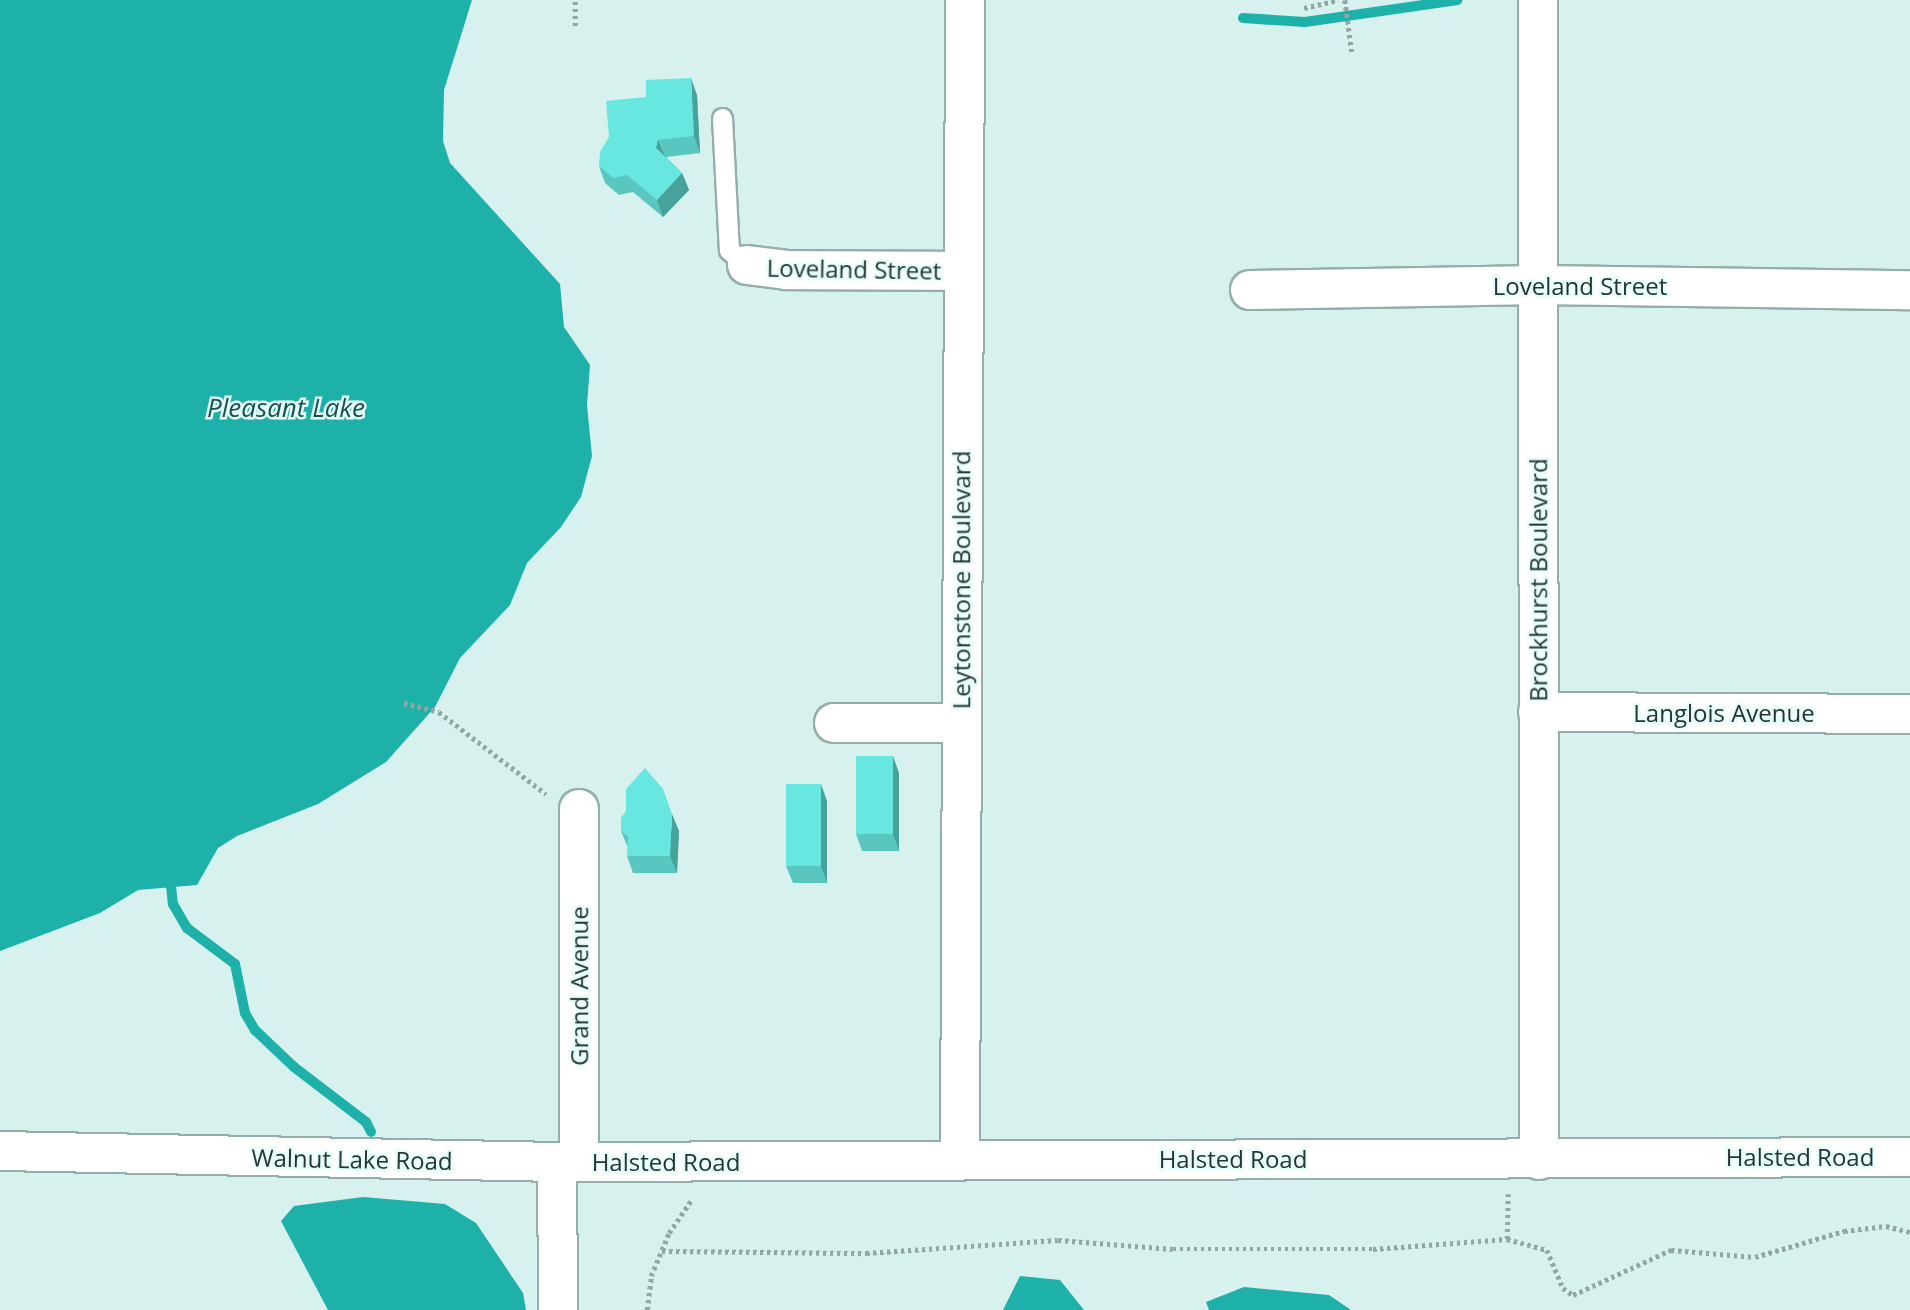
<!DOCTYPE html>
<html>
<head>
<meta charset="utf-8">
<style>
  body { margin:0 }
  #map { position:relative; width:1910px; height:1310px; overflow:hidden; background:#d6f1ee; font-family:"Open Sans",sans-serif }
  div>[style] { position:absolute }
  .water>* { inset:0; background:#1db1aa }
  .stream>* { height:10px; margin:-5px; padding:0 5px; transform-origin:5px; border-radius:5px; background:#1db1aa }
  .path>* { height:4.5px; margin-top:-2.25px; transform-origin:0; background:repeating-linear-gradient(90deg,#92a7a4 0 3.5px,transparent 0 7px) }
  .roads { filter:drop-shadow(2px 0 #95aeac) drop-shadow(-2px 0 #95aeac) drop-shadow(0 2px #95aeac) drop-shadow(0 -2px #95aeac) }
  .lane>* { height:19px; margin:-9.5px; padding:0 9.5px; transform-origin:9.5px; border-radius:9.5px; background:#fff }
  .street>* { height:38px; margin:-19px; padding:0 19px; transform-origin:19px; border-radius:19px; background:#fff }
  .wall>* { inset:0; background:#59c7c0 }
  .shaded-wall>* { inset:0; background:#48a29c }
  .building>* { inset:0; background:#67e7df }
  span { translate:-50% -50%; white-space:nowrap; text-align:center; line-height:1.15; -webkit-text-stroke:5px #e4fefc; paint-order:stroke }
  .street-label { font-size:24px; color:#293332 }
  .water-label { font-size:26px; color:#19514e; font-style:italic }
</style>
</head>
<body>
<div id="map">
  <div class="water">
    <i style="clip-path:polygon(0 0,472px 0,444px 90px,443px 141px,450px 163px,560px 284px,564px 327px,590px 365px,587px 405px,592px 456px,581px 497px,561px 527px,527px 563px,510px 605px,460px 658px,435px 707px,386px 762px,318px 804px,237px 836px,218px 848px,197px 885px,138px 890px,100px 913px,0 951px)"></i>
    <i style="clip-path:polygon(363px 1197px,445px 1204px,476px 1223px,523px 1293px,526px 1310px,328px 1310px,281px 1221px,294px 1206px)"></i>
    <i style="clip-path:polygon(1020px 1276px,1060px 1280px,1084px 1310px,1003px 1310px)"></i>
    <i style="clip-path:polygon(1244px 1287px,1329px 1295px,1351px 1310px,1209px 1310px,1206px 1302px)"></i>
  </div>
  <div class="stream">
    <i style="left:1243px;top:18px;width:62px;rotate:3.7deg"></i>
    <i style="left:1305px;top:22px;width:154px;rotate:-8.2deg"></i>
    <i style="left:171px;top:886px;width:18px;rotate:84deg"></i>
    <i style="left:173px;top:904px;width:28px;rotate:60deg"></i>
    <i style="left:187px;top:928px;width:60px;rotate:36.9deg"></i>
    <i style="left:235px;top:964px;width:50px;rotate:78.5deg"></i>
    <i style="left:245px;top:1013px;width:20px;rotate:60deg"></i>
    <i style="left:255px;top:1030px;width:54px;rotate:43.5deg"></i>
    <i style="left:294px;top:1067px;width:91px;rotate:37.4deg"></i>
    <i style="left:366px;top:1122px;width:11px;rotate:63deg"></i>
  </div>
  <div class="path">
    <i style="left:1345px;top:0;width:52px;rotate:82.3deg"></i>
    <i style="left:1304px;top:8px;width:35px;rotate:-13deg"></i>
    <i style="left:575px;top:26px;width:26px;rotate:-90deg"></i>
    <i style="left:404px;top:703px;width:36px;rotate:14deg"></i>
    <i style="left:439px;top:712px;width:135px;rotate:37.5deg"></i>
    <i style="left:1507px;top:1239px;width:45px;rotate:-88.7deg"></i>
    <i style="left:662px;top:1251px;width:204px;rotate:0.6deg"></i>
    <i style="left:866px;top:1253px;width:192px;rotate:-3.9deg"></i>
    <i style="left:1058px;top:1240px;width:115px;rotate:4.5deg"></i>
    <i style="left:1173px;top:1249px;width:200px"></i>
    <i style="left:1373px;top:1249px;width:134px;rotate:-4.3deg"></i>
    <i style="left:1507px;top:1239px;width:41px;rotate:15.4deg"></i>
    <i style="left:1547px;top:1250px;width:41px;rotate:67.2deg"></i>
    <i style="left:1563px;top:1288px;width:12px;rotate:35deg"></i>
    <i style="left:1573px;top:1295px;width:108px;rotate:-24.7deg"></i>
    <i style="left:1671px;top:1250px;width:84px;rotate:4.8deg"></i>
    <i style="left:1755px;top:1257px;width:93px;rotate:-16.3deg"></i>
    <i style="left:1844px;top:1231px;width:42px;rotate:-6.8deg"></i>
    <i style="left:1886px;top:1226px;width:25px;rotate:14deg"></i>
    <i style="left:647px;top:1310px;width:34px;rotate:-83deg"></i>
    <i style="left:651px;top:1276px;width:47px;rotate:-67.3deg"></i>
    <i style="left:669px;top:1233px;width:41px;rotate:-55.9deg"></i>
  </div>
  <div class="roads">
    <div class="lane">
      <i style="left:722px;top:118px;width:132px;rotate:87deg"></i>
      <i style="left:729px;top:250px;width:23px;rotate:40deg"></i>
    </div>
    <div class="street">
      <i style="left:1538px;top:0;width:1160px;rotate:89.95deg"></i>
      <i style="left:747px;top:265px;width:38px;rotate:7deg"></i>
      <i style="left:785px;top:270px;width:176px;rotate:0.3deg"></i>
      <i style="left:1250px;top:290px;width:289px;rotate:-1deg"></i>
      <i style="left:1539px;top:285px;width:371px;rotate:0.8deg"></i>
      <i style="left:1538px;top:712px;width:372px;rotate:0.3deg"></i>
      <i style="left:834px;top:723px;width:127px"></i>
      <i style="left:0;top:1151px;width:557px;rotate:1.13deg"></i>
      <i style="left:557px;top:1162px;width:148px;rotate:89.6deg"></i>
      <i style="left:960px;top:1159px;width:1159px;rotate:-89.75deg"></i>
      <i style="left:557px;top:1162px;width:1353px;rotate:-0.21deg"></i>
      <i style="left:579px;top:1162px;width:353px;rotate:-90deg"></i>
    </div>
  </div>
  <div class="wall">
    <i style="clip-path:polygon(697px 95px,700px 153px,666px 157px,682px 173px,689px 190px,663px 217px,633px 192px,619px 195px,605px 183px,599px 166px,609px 137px)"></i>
    <i style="clip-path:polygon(899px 773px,899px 851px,862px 851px,856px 834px)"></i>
    <i style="clip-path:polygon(827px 801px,827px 883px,793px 883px,786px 866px)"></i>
    <i style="clip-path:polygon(621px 831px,679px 831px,677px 873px,633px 873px,627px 856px,628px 848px)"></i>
  </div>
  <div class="shaded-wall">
    <i style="clip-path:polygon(691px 78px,697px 95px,700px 153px,694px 136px)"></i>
    <i style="clip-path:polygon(658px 140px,665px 157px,656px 148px)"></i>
    <i style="clip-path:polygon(682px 173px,689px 190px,663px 217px,657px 200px)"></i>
    <i style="clip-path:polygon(893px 756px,899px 773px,899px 851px,893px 834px)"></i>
    <i style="clip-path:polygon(821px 784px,827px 801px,827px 883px,821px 866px)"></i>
    <i style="clip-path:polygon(672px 814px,679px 831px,677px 873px,670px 856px)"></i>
  </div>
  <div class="building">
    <i style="clip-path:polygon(691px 78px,694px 136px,658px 140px,656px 148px,682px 173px,657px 200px,627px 175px,613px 178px,599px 166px,600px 152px,609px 137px,606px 101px,646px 97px,646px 80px)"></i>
    <i style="clip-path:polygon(856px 756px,893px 756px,893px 834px,856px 834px)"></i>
    <i style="clip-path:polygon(645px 768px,663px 789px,672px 814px,670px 856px,627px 856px,628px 837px,621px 831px,621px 818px,626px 811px,626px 789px)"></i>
    <i style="clip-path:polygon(786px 784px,821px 784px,821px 866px,786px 866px)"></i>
  </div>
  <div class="street-label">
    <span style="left:854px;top:269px;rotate:1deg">Loveland Street</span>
    <span style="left:1580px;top:286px">Loveland Street</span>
    <span style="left:961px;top:580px;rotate:-90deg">Leytonstone Boulevard</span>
    <span style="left:1538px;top:580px;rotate:-90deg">Brockhurst Boulevard</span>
    <span style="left:1724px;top:713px">Langlois Avenue</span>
    <span style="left:579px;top:986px;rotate:-90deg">Grand Avenue</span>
    <span style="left:1800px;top:1157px">Halsted Road</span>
    <span style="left:352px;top:1159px;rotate:1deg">Walnut Lake Road</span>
    <span style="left:1233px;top:1159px">Halsted Road</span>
    <span style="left:666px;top:1162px">Halsted Road</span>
  </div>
  <div class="water-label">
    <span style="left:286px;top:408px">Pleasant Lake</span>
  </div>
</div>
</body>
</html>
